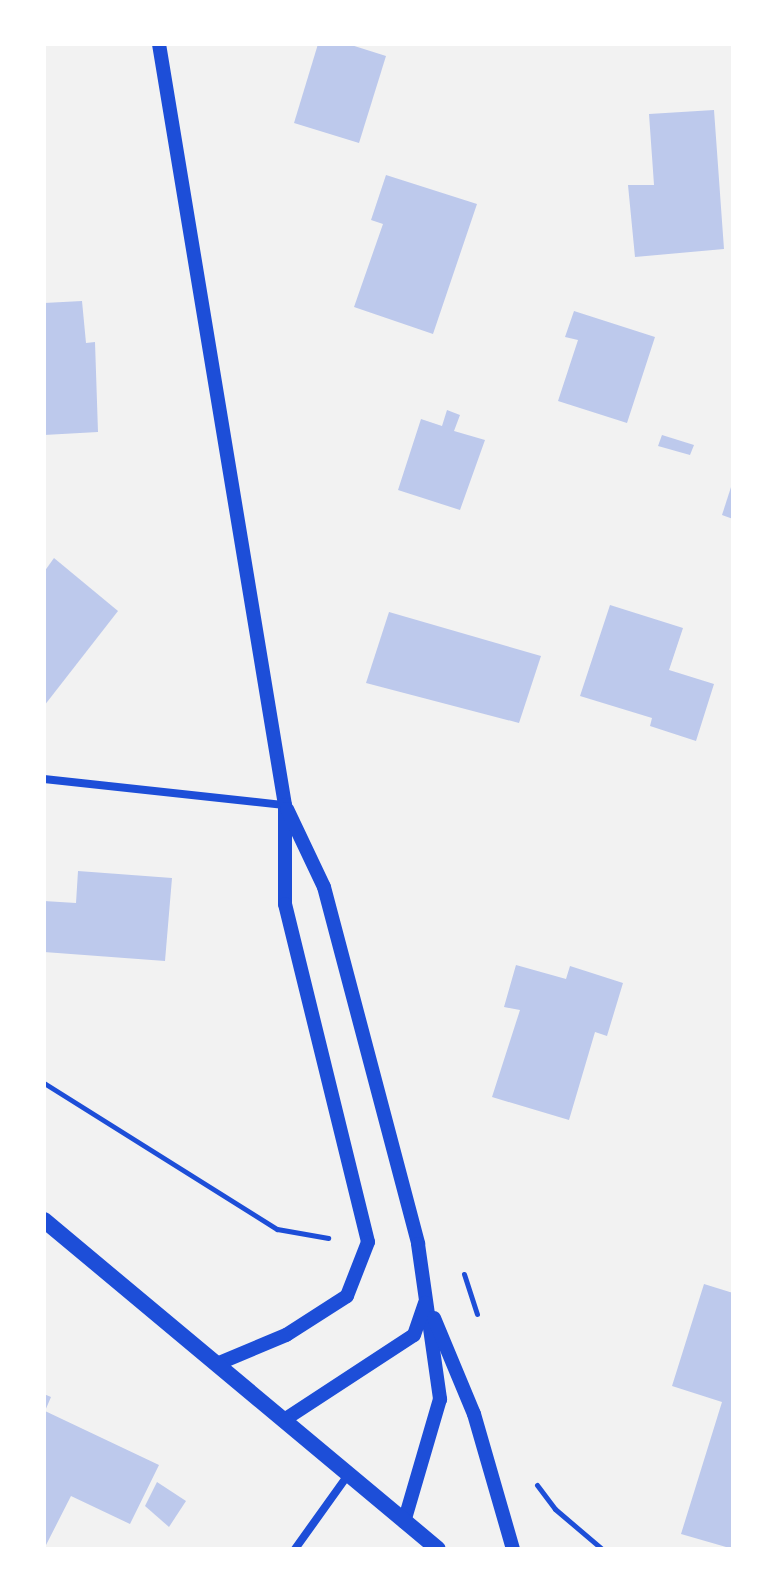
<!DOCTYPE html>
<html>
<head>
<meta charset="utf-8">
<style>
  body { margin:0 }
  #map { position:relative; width:777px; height:1593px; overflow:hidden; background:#f2f2f2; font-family:Ubuntu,sans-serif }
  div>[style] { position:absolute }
  .building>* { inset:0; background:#bdc9ec }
  .path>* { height:5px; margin:-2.5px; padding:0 2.5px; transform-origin:2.5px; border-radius:2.5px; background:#1d4ed8 }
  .minor>* { height:8px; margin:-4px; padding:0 4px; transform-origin:4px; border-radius:4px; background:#1d4ed8 }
  .tertiary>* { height:14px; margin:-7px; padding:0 7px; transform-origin:7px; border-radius:7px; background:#1d4ed8 }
  .secondary>* { height:16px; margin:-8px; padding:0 8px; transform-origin:8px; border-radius:8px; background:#1d4ed8 }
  span { translate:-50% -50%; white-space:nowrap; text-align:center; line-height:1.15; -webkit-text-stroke:7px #fff; paint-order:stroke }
  .frame { position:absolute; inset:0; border:46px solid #fff; pointer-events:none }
</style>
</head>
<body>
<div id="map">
  <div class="building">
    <i style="clip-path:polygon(318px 44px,348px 44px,386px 56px,359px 143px,294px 123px)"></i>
    <i style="clip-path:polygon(714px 110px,724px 249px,635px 257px,628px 185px,654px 185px,649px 114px)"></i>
    <i style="clip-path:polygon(386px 175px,477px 204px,433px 334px,354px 307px,383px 224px,371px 220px)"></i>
    <i style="clip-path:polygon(82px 301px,86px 343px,95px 342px,98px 432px,44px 435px,44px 303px)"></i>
    <i style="clip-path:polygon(574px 311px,655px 337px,627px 423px,558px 401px,578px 340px,565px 337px)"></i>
    <i style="clip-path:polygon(447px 410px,460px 415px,454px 431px,485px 440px,460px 510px,398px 490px,421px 419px,442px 426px)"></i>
    <i style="clip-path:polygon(662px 435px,694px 445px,690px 455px,658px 446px)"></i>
    <i style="clip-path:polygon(732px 484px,733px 484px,733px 519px,722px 515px)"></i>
    <i style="clip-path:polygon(54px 558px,118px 611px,44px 706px,44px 572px)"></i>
    <i style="clip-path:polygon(610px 605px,683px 628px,669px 670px,714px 684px,696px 741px,650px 726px,652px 718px,580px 696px)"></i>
    <i style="clip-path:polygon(389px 612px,541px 656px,519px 723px,366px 683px)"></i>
    <i style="clip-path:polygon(78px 871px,172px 878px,165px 961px,44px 952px,44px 901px,76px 903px)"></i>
    <i style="clip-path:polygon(516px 965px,566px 979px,570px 966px,623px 983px,607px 1036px,595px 1032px,569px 1120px,492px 1097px,520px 1010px,504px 1007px)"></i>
    <i style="clip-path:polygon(704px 1284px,733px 1293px,733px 1549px,681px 1534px,722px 1402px,672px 1386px)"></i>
    <i style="clip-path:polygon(44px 1394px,51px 1397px,45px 1411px,159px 1465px,130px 1524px,71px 1496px,44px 1549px)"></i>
    <i style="clip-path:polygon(157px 1482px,186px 1501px,169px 1527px,145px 1506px)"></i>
  </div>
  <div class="path">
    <i style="left:44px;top:1083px;width:275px;rotate:32.1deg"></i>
    <i style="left:277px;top:1229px;width:52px;rotate:10deg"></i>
    <i style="left:464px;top:1274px;width:42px;rotate:72deg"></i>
    <i style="left:537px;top:1485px;width:30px;rotate:53deg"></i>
    <i style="left:555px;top:1509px;width:62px;rotate:40.4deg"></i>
  </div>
  <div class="minor">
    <i style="left:44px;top:779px;width:242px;rotate:6.2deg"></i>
    <i style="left:295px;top:1549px;width:91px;rotate:-54.4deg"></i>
  </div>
  <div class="tertiary">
    <i style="left:159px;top:44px;width:771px;rotate:80.6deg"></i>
    <i style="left:285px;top:805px;width:99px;rotate:90deg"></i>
    <i style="left:285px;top:904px;width:348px;rotate:76.2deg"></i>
    <i style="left:368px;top:1242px;width:58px;rotate:111.3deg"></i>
    <i style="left:347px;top:1296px;width:72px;rotate:147.4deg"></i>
    <i style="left:286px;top:1335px;width:75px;rotate:157.2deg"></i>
    <i style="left:287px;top:809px;width:86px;rotate:64.6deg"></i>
    <i style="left:324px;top:887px;width:369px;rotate:75.2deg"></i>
    <i style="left:418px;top:1244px;width:157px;rotate:81.9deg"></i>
    <i style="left:440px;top:1399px;width:128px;rotate:106.3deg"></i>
    <i style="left:434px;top:1318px;width:104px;rotate:67.4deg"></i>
    <i style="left:474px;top:1414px;width:141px;rotate:73.9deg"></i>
    <i style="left:284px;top:1420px;width:155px;rotate:-33.2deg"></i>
    <i style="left:414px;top:1335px;width:34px;rotate:-71deg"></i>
  </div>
  <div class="secondary">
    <i style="left:44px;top:1220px;width:513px;rotate:39.86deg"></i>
  </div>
  <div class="frame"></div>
</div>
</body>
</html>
